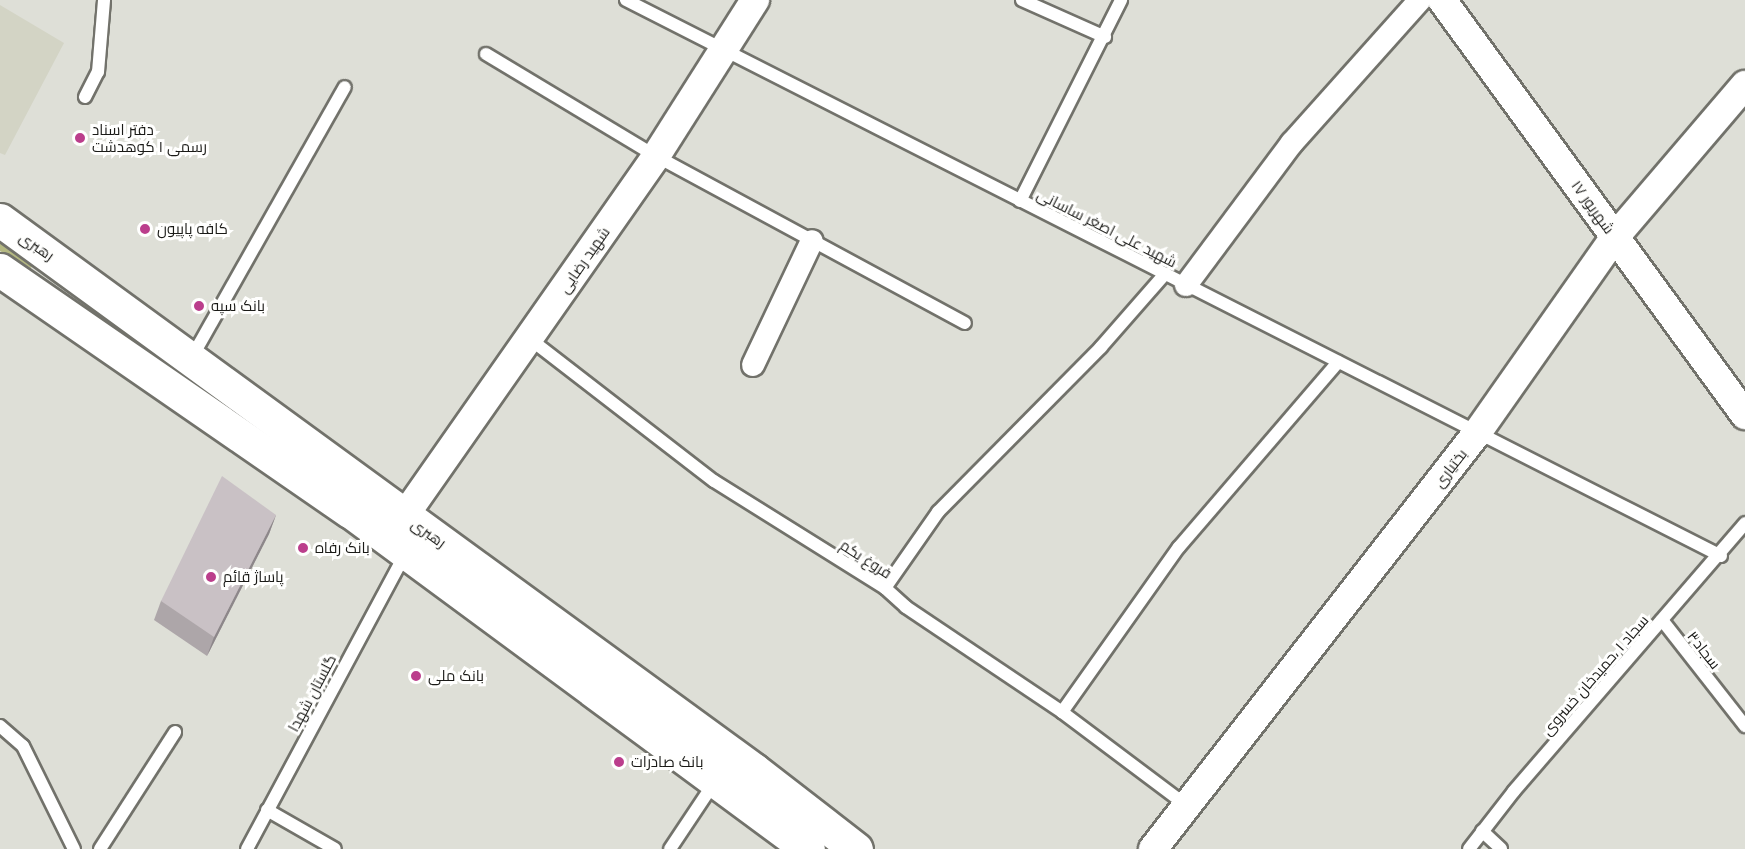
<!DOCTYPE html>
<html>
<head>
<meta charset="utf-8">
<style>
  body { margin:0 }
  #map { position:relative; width:1745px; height:849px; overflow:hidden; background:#dedfd7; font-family:"Noto Serif",Cairo,serif }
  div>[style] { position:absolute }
  .built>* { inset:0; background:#d3d4c5 }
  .green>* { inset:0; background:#b4b882 }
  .roads { filter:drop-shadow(2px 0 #72726b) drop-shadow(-2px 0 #72726b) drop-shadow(0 2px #72726b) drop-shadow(0 -2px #72726b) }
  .service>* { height:12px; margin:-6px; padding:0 6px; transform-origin:6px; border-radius:6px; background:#fff }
  .minor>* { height:22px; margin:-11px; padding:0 11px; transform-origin:11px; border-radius:11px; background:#fff }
  .tertiary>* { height:28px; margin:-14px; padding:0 14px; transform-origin:14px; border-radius:14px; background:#fff }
  .secondary>* { height:33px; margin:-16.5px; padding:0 16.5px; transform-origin:16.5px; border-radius:16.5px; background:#fff }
  .wall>* { inset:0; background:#ada6a9 }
  .shaded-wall>* { inset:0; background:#8d878a }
  .building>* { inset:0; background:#c9c1c5 }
  .dots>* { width:16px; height:16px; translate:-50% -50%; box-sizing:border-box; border:3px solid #fffffe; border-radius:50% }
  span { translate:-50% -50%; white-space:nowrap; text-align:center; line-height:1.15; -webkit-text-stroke:6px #fffffe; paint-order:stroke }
  .poi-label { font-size:15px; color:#1a1a17 }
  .left { translate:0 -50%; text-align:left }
  .street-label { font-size:15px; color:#1a1a17 }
</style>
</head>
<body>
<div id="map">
  <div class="built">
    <i style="clip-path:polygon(0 5px,64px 43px,5px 155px,0 153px)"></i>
  </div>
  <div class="green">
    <i style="clip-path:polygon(0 237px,34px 262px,31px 268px,0 251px)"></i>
  </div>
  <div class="roads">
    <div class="service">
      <i style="left:626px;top:0;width:1228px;rotate:26.92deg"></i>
      <i style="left:1022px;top:0;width:91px;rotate:24deg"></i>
      <i style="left:486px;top:54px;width:198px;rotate:31deg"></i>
      <i style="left:656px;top:156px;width:351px;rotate:28.4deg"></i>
      <i style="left:85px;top:97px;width:28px;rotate:-63deg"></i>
      <i style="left:98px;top:72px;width:72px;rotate:-85.2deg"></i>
      <i style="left:1020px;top:201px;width:225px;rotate:-63.3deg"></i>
      <i style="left:530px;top:339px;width:232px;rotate:37.7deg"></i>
      <i style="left:714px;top:481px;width:202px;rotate:32deg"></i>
      <i style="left:885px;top:588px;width:28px;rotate:42deg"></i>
      <i style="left:906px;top:607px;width:188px;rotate:33.9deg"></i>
      <i style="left:1062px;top:712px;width:155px;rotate:36.9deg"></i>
      <i style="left:192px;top:357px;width:310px;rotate:-60.5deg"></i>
      <i style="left:885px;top:588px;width:93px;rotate:-55.1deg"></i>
      <i style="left:938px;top:512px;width:232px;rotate:-45.3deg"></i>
      <i style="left:1101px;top:347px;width:97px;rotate:-48.8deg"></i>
      <i style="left:1662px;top:620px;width:135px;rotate:51.9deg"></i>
      <i style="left:1062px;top:712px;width:202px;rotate:-54.7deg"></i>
      <i style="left:1179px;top:547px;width:244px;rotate:-49.3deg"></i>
      <i style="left:0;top:726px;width:30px;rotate:41deg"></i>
      <i style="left:23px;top:746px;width:115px;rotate:63.7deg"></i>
      <i style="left:267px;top:810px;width:78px;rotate:29.8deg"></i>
      <i style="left:1482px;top:831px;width:26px;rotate:43deg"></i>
      <i style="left:100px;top:849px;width:139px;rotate:-57.3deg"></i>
      <i style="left:247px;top:849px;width:335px;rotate:-61.8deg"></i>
      <i style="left:670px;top:849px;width:79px;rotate:-56.3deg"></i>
      <i style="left:1469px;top:849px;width:73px;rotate:-52.2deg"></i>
      <i style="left:1514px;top:791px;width:354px;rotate:-49.2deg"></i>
    </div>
    <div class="minor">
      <i style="left:1186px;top:285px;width:177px;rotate:-53.3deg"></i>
      <i style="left:1292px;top:143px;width:192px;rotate:-48.2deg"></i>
      <i style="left:753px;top:365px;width:137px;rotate:-64.6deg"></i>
    </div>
    <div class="tertiary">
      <i style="left:1442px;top:0;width:514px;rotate:53.87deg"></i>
      <i style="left:405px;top:515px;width:438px;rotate:-55deg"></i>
      <i style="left:656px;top:156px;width:185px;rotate:-57.6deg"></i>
      <i style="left:1153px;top:849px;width:527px;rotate:-52.09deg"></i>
      <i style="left:1477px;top:433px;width:240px;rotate:-54.9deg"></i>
      <i style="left:1615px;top:237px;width:200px;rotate:-49.5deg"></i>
    </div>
    <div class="secondary">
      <i style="left:0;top:220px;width:933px;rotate:36.11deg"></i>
      <i style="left:754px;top:770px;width:129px;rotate:37.8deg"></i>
      <i style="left:0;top:270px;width:425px;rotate:34.6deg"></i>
      <i style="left:350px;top:511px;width:569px;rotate:36.43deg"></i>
    </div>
  </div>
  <div class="wall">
    <i style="clip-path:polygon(276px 515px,269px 534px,207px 656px,154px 620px,161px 601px)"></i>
  </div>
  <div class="shaded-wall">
    <i style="clip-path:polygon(276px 515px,269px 534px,207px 656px,214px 637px)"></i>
  </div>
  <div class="building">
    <i style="clip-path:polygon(222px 476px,276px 515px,214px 637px,161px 601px)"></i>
  </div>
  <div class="dots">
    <i style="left:80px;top:138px;background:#bb3e8c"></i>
    <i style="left:145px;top:229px;background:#bb3e8c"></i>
    <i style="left:199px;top:306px;background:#bb3e8c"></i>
    <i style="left:303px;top:548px;background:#bb3e8c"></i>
    <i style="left:211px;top:577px;background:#bb3e8c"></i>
    <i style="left:416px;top:676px;background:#bb3e8c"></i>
    <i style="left:619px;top:762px;background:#bb3e8c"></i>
  </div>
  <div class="poi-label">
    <span class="left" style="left:92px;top:138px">دفتر اسناد<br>رسمی ۱ کوهدشت</span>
    <span class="left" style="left:157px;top:229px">کافه پاپیون</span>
    <span class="left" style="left:211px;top:306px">بانک سپه</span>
    <span class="left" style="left:315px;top:548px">بانک رفاه</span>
    <span class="left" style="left:223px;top:577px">پاساژ قائم</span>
    <span class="left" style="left:428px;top:676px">بانک ملی</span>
    <span class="left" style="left:631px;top:762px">بانک صادرات</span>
  </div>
  <div class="street-label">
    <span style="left:1593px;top:207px;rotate:54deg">۱۷ شهریور</span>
    <span style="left:1107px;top:228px;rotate:27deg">شهید علی اصغر ساسانی</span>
    <span style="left:37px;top:246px;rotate:35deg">رهبری</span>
    <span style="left:584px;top:260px;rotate:-55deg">شهید رضایی</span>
    <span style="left:1450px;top:468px;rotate:-52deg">بختیاری</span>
    <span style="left:429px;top:533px;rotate:36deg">رهبری</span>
    <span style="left:866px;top:559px;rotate:33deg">فروغ یکم</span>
    <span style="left:1704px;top:650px;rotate:52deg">سجاد۳</span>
    <span style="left:1595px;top:675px;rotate:-49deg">سجاد ۱ ،حمیدخان خسروی</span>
    <span style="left:312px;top:693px;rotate:-62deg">گلستان شهدا</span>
  </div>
</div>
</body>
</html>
